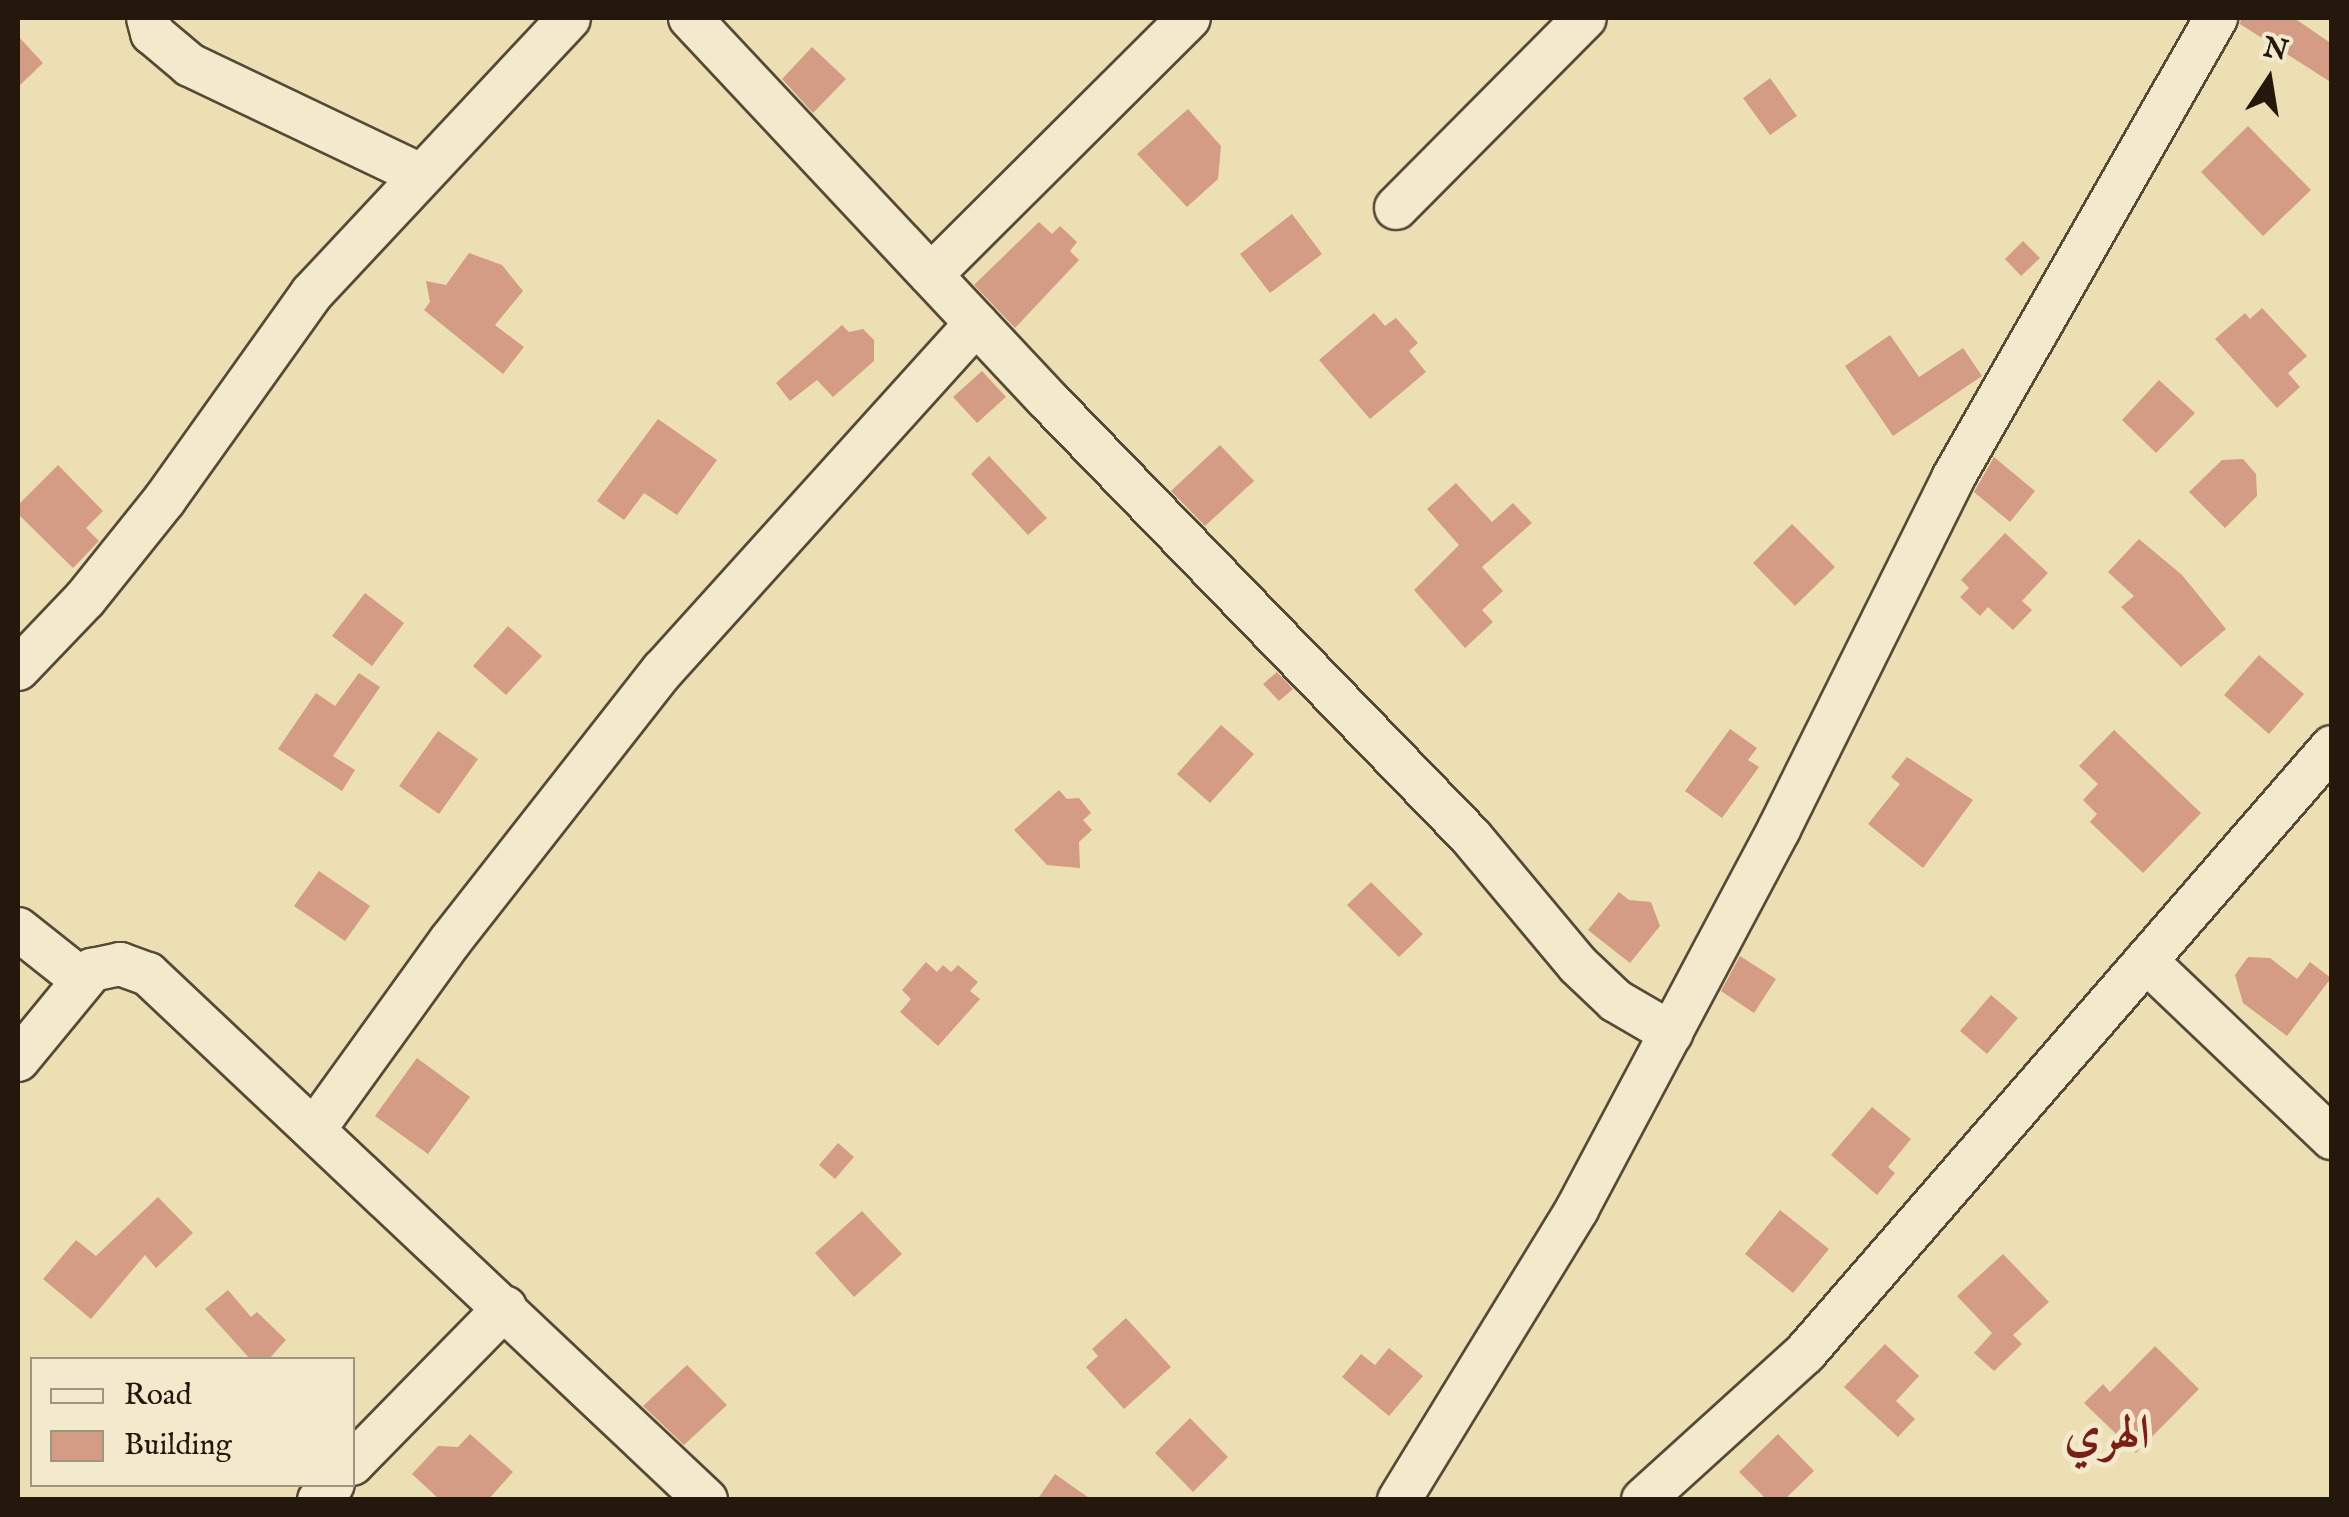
<!DOCTYPE html>
<html>
<head>
<meta charset="utf-8">
<style>
  body { margin:0 }
  #map { position:relative; width:2349px; height:1517px; overflow:hidden; background:#eddfb4; font-family:"IM FELL English",Amiri,serif }
  div>[style] { position:absolute }
  .building>* { inset:0; background:#d49c84 }
  .roads { filter:drop-shadow(2px 0 #564a36) drop-shadow(-2px 0 #564a36) drop-shadow(0 2px #564a36) drop-shadow(0 -2px #564a36) }
  .minor>* { height:42px; margin:-21px; padding:0 21px; transform-origin:21px; border-radius:21px; background:#f3eace }
  span { translate:-50% -50%; white-space:nowrap; text-align:center; line-height:1.15; -webkit-text-stroke:10px #f3eace; paint-order:stroke }
  .district-label { font-size:48px; color:#7a1f14; font-weight:700 }
  .frame { position:absolute; inset:0; border:20px solid #24180c; pointer-events:none }
  .legend { position:absolute; left:30px; top:1357px; width:325px; height:130px; box-sizing:border-box; background:#f3eace; border:2px solid #a09680; margin:0; padding:12px 18px; list-style:none; font-size:30px; color:#24180c }
  .legend li { display:flex; align-items:center; gap:20px; height:50px }
  .legend b { width:50px; border:2px solid #a09680 }
  .north { position:absolute; left:2219px; top:30px; width:100px; height:100px; -webkit-text-stroke:8px #f3eace; paint-order:stroke; rotate:12deg; font-size:28px; font-weight:700; line-height:40px; text-align:center; color:#24180c }
  .north::after { content:''; display:block; margin:auto; width:35px; height:45px; background:#24180c; clip-path:polygon(50% 0,100% 100%,50% 72%,0 100%) }
</style>
</head>
<body>
<div id="map">
  <div class="building">
    <i style="clip-path:polygon(2241px 18px,2294px 18px,2332px 44px,2332px 83px,2240px 24px)"></i>
    <i style="clip-path:polygon(18px 36px,43px 63px,18px 87px)"></i>
    <i style="clip-path:polygon(812px 47px,846px 79px,813px 113px,782px 79px)"></i>
    <i style="clip-path:polygon(1770px 78px,1797px 116px,1770px 135px,1743px 98px)"></i>
    <i style="clip-path:polygon(1188px 109px,1221px 146px,1218px 179px,1187px 207px,1137px 154px)"></i>
    <i style="clip-path:polygon(2248px 126px,2311px 190px,2263px 236px,2201px 172px)"></i>
    <i style="clip-path:polygon(1292px 214px,1322px 254px,1270px 293px,1240px 254px)"></i>
    <i style="clip-path:polygon(1039px 222px,1052px 234px,1060px 226px,1077px 242px,1070px 251px,1079px 260px,1015px 328px,974px 285px)"></i>
    <i style="clip-path:polygon(2023px 241px,2040px 258px,2021px 276px,2005px 259px)"></i>
    <i style="clip-path:polygon(469px 253px,502px 265px,523px 291px,495px 325px,524px 347px,503px 374px,424px 310px,430px 302px,426px 281px,446px 285px)"></i>
    <i style="clip-path:polygon(2262px 308px,2307px 356px,2288px 373px,2300px 387px,2277px 408px,2215px 339px,2245px 313px,2250px 319px)"></i>
    <i style="clip-path:polygon(1374px 313px,1385px 326px,1396px 318px,1418px 343px,1409px 351px,1426px 372px,1370px 419px,1319px 360px)"></i>
    <i style="clip-path:polygon(842px 325px,849px 332px,863px 329px,874px 340px,874px 361px,833px 397px,817px 380px,790px 401px,776px 383px)"></i>
    <i style="clip-path:polygon(1890px 335px,1919px 377px,1963px 348px,1982px 376px,1893px 436px,1845px 366px)"></i>
    <i style="clip-path:polygon(982px 371px,1006px 397px,977px 423px,953px 397px)"></i>
    <i style="clip-path:polygon(2159px 380px,2195px 413px,2156px 453px,2122px 420px)"></i>
    <i style="clip-path:polygon(658px 419px,717px 460px,677px 515px,644px 493px,624px 520px,597px 501px)"></i>
    <i style="clip-path:polygon(1220px 445px,1254px 481px,1205px 526px,1171px 491px)"></i>
    <i style="clip-path:polygon(989px 456px,1047px 518px,1028px 535px,971px 474px)"></i>
    <i style="clip-path:polygon(1994px 457px,2035px 491px,2010px 522px,1974px 492px)"></i>
    <i style="clip-path:polygon(2243px 459px,2256px 474px,2257px 496px,2225px 528px,2189px 492px,2222px 460px)"></i>
    <i style="clip-path:polygon(58px 465px,103px 511px,86px 528px,99px 541px,73px 568px,18px 514px,18px 505px)"></i>
    <i style="clip-path:polygon(1456px 483px,1492px 522px,1513px 503px,1532px 523px,1482px 567px,1503px 591px,1482px 610px,1493px 622px,1465px 648px,1414px 590px,1459px 545px,1427px 509px)"></i>
    <i style="clip-path:polygon(1792px 524px,1835px 567px,1795px 606px,1753px 563px)"></i>
    <i style="clip-path:polygon(2005px 533px,2048px 573px,2022px 601px,2032px 610px,2013px 630px,1988px 607px,1980px 616px,1960px 597px,1969px 588px,1961px 580px)"></i>
    <i style="clip-path:polygon(2139px 539px,2182px 575px,2226px 629px,2181px 667px,2121px 607px,2134px 596px,2108px 572px)"></i>
    <i style="clip-path:polygon(365px 593px,404px 623px,372px 666px,332px 636px)"></i>
    <i style="clip-path:polygon(508px 626px,542px 656px,506px 695px,473px 666px)"></i>
    <i style="clip-path:polygon(2259px 655px,2304px 694px,2269px 734px,2224px 695px)"></i>
    <i style="clip-path:polygon(1277px 672px,1293px 689px,1279px 701px,1263px 684px)"></i>
    <i style="clip-path:polygon(359px 673px,380px 687px,333px 756px,355px 770px,342px 791px,278px 749px,316px 693px,335px 706px)"></i>
    <i style="clip-path:polygon(1221px 725px,1254px 754px,1210px 803px,1177px 774px)"></i>
    <i style="clip-path:polygon(1730px 729px,1757px 748px,1748px 760px,1759px 767px,1722px 818px,1685px 791px)"></i>
    <i style="clip-path:polygon(2114px 730px,2201px 813px,2143px 873px,2090px 822px,2097px 814px,2083px 800px,2098px 784px,2079px 766px)"></i>
    <i style="clip-path:polygon(438px 731px,478px 759px,439px 814px,399px 786px)"></i>
    <i style="clip-path:polygon(1907px 757px,1973px 800px,1923px 868px,1868px 824px,1900px 784px,1891px 777px)"></i>
    <i style="clip-path:polygon(1059px 790px,1067px 799px,1079px 798px,1091px 813px,1083px 820px,1092px 830px,1079px 842px,1080px 868px,1047px 865px,1014px 830px)"></i>
    <i style="clip-path:polygon(319px 871px,370px 906px,345px 941px,294px 906px)"></i>
    <i style="clip-path:polygon(1371px 882px,1423px 934px,1399px 957px,1347px 905px)"></i>
    <i style="clip-path:polygon(1619px 892px,1629px 900px,1651px 902px,1660px 926px,1630px 963px,1588px 930px)"></i>
    <i style="clip-path:polygon(1740px 956px,1776px 979px,1754px 1013px,1721px 991px)"></i>
    <i style="clip-path:polygon(2248px 957px,2270px 958px,2297px 979px,2310px 962px,2331px 978px,2287px 1036px,2243px 1003px,2235px 975px)"></i>
    <i style="clip-path:polygon(926px 962px,937px 972px,943px 965px,951px 972px,958px 965px,978px 982px,970px 991px,980px 999px,938px 1046px,900px 1012px,911px 999px,902px 990px)"></i>
    <i style="clip-path:polygon(1991px 995px,2018px 1018px,1987px 1054px,1960px 1031px)"></i>
    <i style="clip-path:polygon(417px 1058px,470px 1097px,428px 1154px,375px 1116px)"></i>
    <i style="clip-path:polygon(1872px 1107px,1911px 1139px,1888px 1167px,1895px 1173px,1877px 1195px,1831px 1155px)"></i>
    <i style="clip-path:polygon(838px 1143px,854px 1157px,835px 1179px,819px 1165px)"></i>
    <i style="clip-path:polygon(158px 1197px,193px 1233px,156px 1268px,145px 1255px,91px 1319px,43px 1279px,76px 1240px,96px 1256px)"></i>
    <i style="clip-path:polygon(1780px 1210px,1829px 1249px,1793px 1293px,1745px 1254px)"></i>
    <i style="clip-path:polygon(862px 1211px,902px 1254px,854px 1297px,815px 1253px)"></i>
    <i style="clip-path:polygon(2003px 1254px,2049px 1302px,2013px 1335px,2022px 1344px,1994px 1371px,1974px 1353px,1992px 1333px,1957px 1296px)"></i>
    <i style="clip-path:polygon(228px 1290px,251px 1317px,257px 1312px,286px 1340px,268px 1360px,251px 1360px,205px 1309px)"></i>
    <i style="clip-path:polygon(1126px 1318px,1171px 1367px,1124px 1409px,1086px 1367px,1098px 1356px,1092px 1349px)"></i>
    <i style="clip-path:polygon(1885px 1344px,1919px 1376px,1896px 1401px,1915px 1419px,1898px 1437px,1844px 1387px)"></i>
    <i style="clip-path:polygon(2155px 1346px,2199px 1389px,2136px 1453px,2084px 1403px,2103px 1384px,2110px 1392px)"></i>
    <i style="clip-path:polygon(1389px 1348px,1423px 1376px,1389px 1416px,1342px 1377px,1361px 1354px,1375px 1365px)"></i>
    <i style="clip-path:polygon(687px 1365px,727px 1405px,684px 1445px,643px 1406px)"></i>
    <i style="clip-path:polygon(1190px 1418px,1228px 1457px,1193px 1492px,1155px 1453px)"></i>
    <i style="clip-path:polygon(470px 1434px,513px 1472px,488px 1500px,440px 1500px,412px 1474px,438px 1446px,458px 1447px)"></i>
    <i style="clip-path:polygon(1778px 1434px,1814px 1471px,1784px 1500px,1767px 1500px,1739px 1472px)"></i>
    <i style="clip-path:polygon(1055px 1474px,1092px 1500px,1037px 1500px)"></i>
  </div>
  <div class="roads">
    <div class="minor">
      <i style="left:148px;top:18px;width:16px;rotate:75deg"></i>
      <i style="left:152px;top:33px;width:50px;rotate:40.1deg"></i>
      <i style="left:190px;top:65px;width:254px;rotate:25.5deg"></i>
      <i style="left:690px;top:18px;width:524px;rotate:46.86deg"></i>
      <i style="left:1048px;top:400px;width:608px;rotate:45.93deg"></i>
      <i style="left:1471px;top:837px;width:167px;rotate:50.1deg"></i>
      <i style="left:1578px;top:965px;width:52px;rotate:43.5deg"></i>
      <i style="left:1616px;top:1001px;width:64px;rotate:30.2deg"></i>
      <i style="left:1396px;top:208px;width:268px;rotate:-45.2deg"></i>
      <i style="left:931px;top:275px;width:364px;rotate:-44.9deg"></i>
      <i style="left:18px;top:669px;width:97px;rotate:-46.3deg"></i>
      <i style="left:85px;top:599px;width:128px;rotate:-51.3deg"></i>
      <i style="left:165px;top:499px;width:253px;rotate:-54.5deg"></i>
      <i style="left:312px;top:293px;width:376px;rotate:-46.9deg"></i>
      <i style="left:18px;top:929px;width:80px;rotate:38.4deg"></i>
      <i style="left:2146px;top:961px;width:257px;rotate:43.6deg"></i>
      <i style="left:18px;top:1060px;width:117px;rotate:-50.6deg"></i>
      <i style="left:92px;top:970px;width:29px;rotate:-12deg"></i>
      <i style="left:120px;top:964px;width:30px;rotate:20deg"></i>
      <i style="left:148px;top:974px;width:767px;rotate:43.31deg"></i>
      <i style="left:316px;top:1127px;width:231px;rotate:-54.2deg"></i>
      <i style="left:451px;top:940px;width:343px;rotate:-51.9deg"></i>
      <i style="left:663px;top:670px;width:467px;rotate:-47.9deg"></i>
      <i style="left:352px;top:1464px;width:219px;rotate:-45.6deg"></i>
      <i style="left:319px;top:1500px;width:21px;rotate:-49deg"></i>
      <i style="left:1399px;top:1500px;width:341px;rotate:-58.5deg"></i>
      <i style="left:1577px;top:1209px;width:430px;rotate:-62deg"></i>
      <i style="left:1779px;top:829px;width:392px;rotate:-63.6deg"></i>
      <i style="left:1953px;top:478px;width:530px;rotate:-60.24deg"></i>
      <i style="left:1643px;top:1500px;width:219px;rotate:-42.2deg"></i>
      <i style="left:1805px;top:1353px;width:803px;rotate:-48.99deg"></i>
    </div>
  </div>
  <div class="district-label">
    <span style="left:2107px;top:1436px">الهري</span>
  </div>
  <div class="frame"></div>
  <ul class="legend">
  <li><b style="height:12px;background:#f3eace"></b>Road</li>
  <li><b style="height:28px;background:#d49c84"></b>Building</li>
  </ul>
  <div class="north">N</div>
</div>
</body>
</html>
